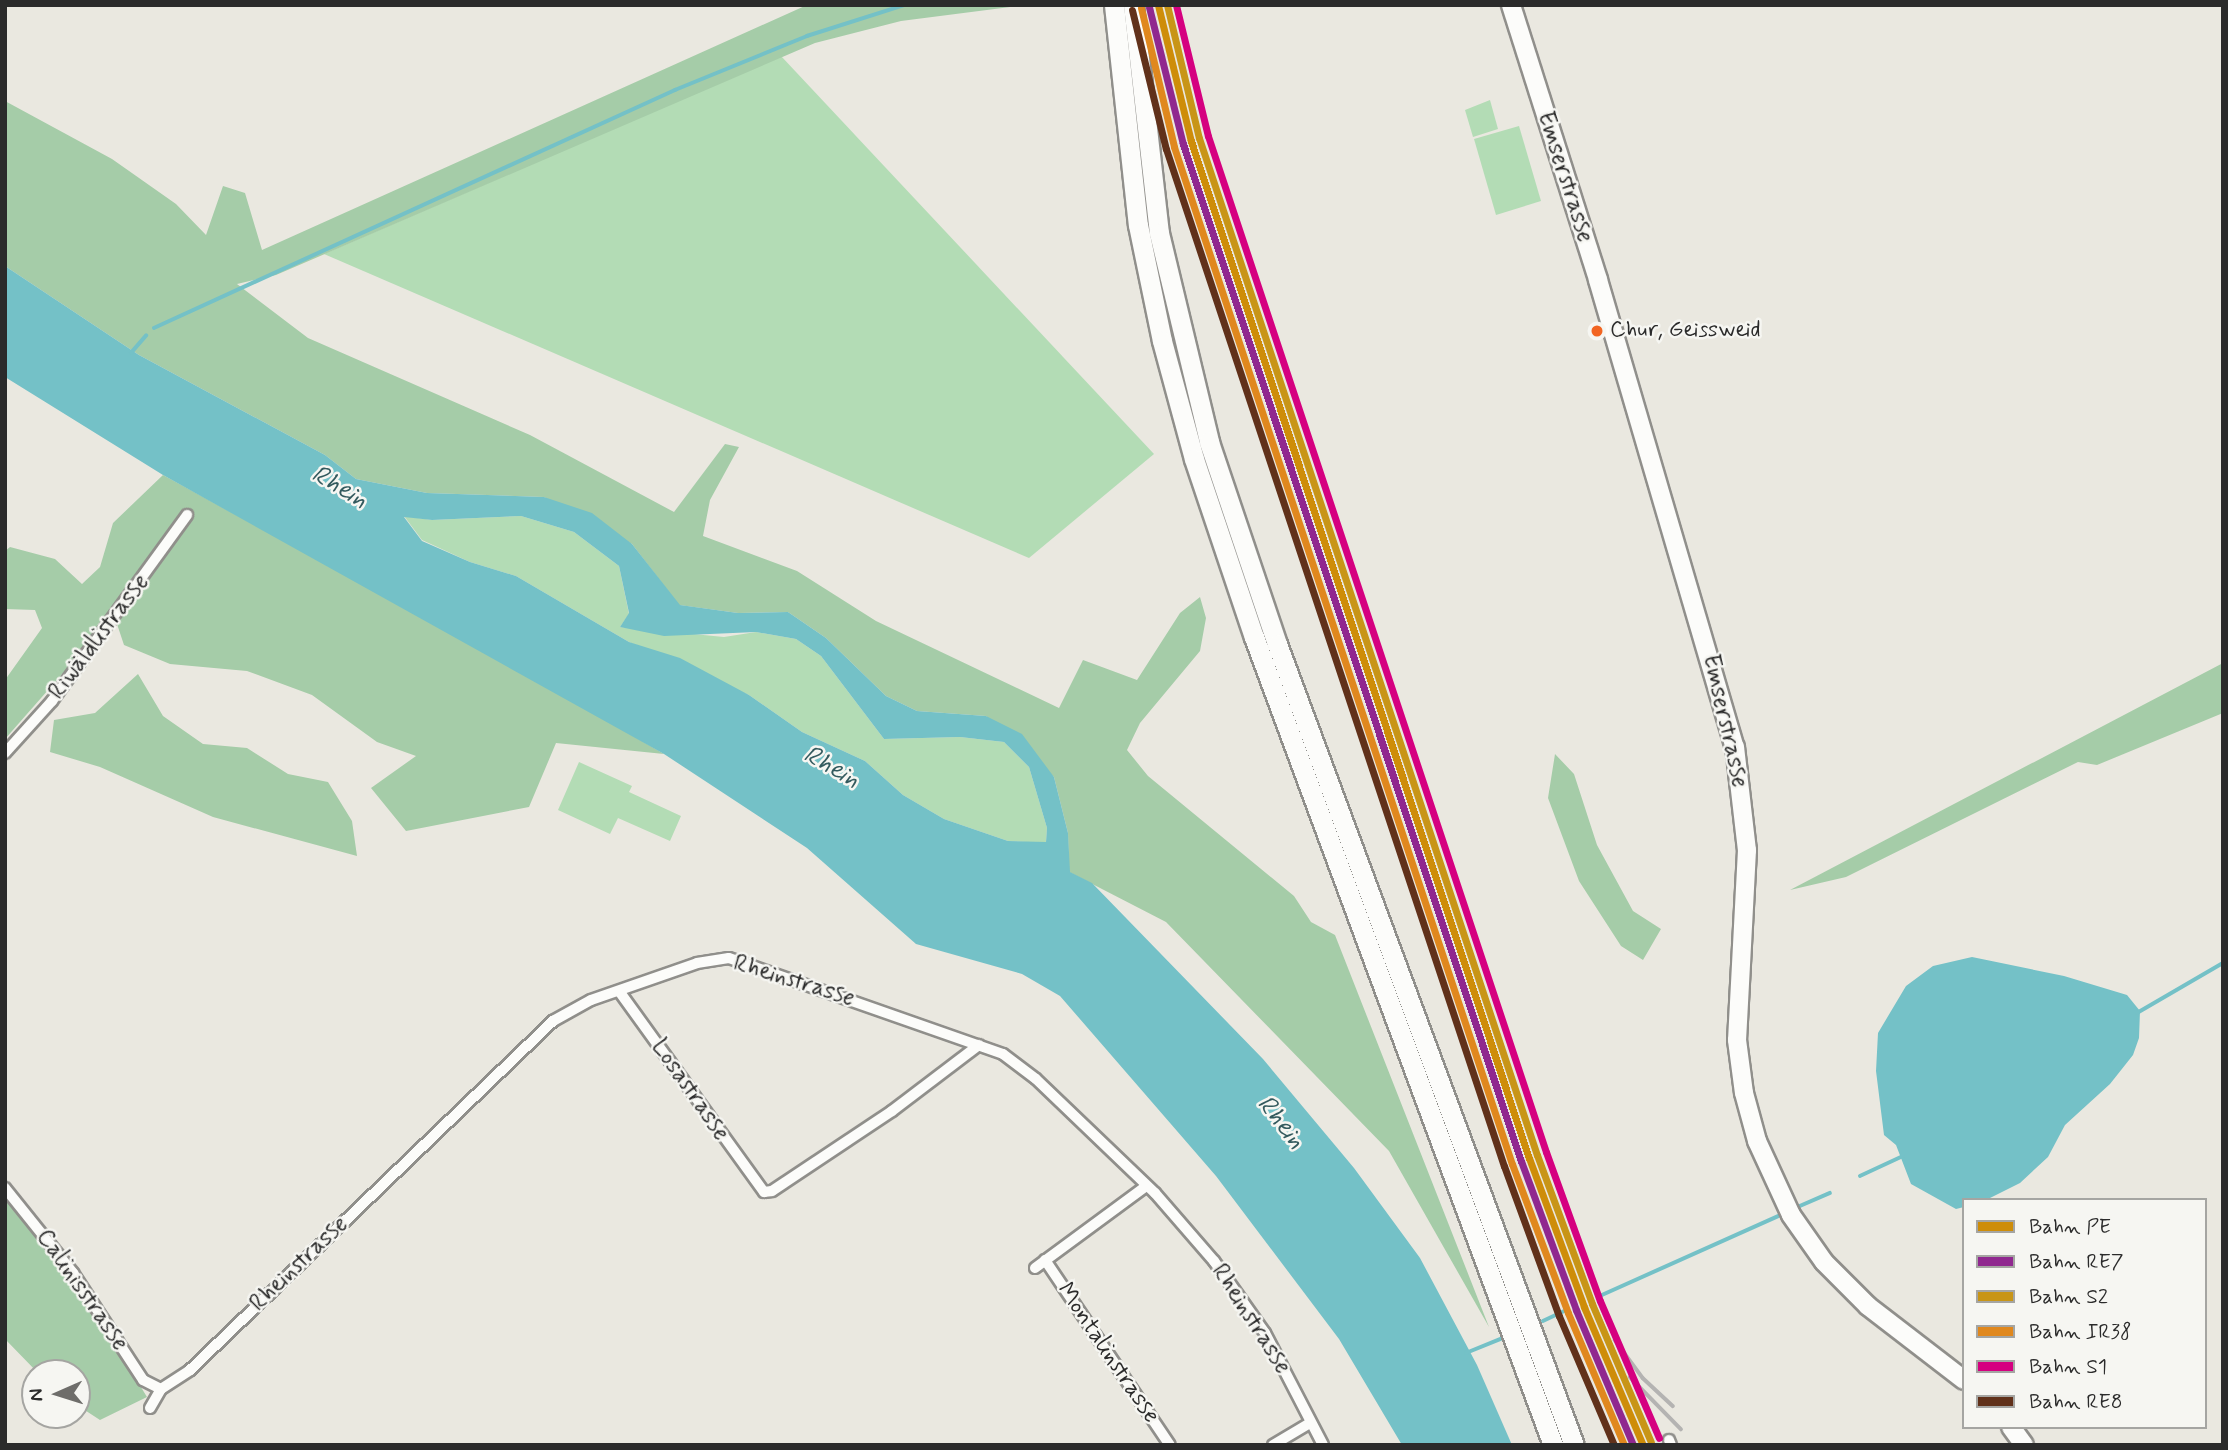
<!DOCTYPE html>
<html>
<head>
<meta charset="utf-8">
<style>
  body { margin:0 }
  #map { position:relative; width:2228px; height:1450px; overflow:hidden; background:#eae8e0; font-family:Mynerve,sans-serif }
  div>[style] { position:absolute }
  .green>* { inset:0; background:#b3dcb5 }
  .forest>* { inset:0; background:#a5cca8 }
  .water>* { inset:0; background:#74c1c7 }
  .stream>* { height:3.5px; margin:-1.75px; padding:0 1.75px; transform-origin:1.75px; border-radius:1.75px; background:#74c1c7 }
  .roads { filter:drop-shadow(2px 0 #908f8b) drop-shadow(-2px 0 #908f8b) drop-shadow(0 2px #908f8b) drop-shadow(0 -2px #908f8b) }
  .minor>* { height:10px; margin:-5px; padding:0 5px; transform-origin:5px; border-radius:5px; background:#fcfcfa }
  .primary>* { height:18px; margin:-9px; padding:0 9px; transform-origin:9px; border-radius:9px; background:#fcfcfa }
  .motorway>* { height:19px; margin:-9.5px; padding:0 9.5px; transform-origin:9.5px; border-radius:9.5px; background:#fcfcfa }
  .rail>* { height:3.5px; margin:-1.75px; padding:0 1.75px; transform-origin:1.75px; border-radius:1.75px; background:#b4b3b2 }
  .rail-1>* { height:7px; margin:-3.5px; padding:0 3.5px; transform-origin:3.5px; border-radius:3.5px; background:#ce8d09 }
  .rail-2>* { height:7px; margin:-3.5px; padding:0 3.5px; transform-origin:3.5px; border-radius:3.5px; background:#90288f }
  .rail-3>* { height:7px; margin:-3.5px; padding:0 3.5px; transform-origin:3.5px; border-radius:3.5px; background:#c89517 }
  .rail-4>* { height:7px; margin:-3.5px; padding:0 3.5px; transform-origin:3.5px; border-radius:3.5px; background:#e0881e }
  .rail-5>* { height:7px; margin:-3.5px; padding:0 3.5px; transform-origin:3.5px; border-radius:3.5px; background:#d50080 }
  .rail-6>* { height:7px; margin:-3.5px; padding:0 3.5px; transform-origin:3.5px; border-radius:3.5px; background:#61311a }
  .dots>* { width:19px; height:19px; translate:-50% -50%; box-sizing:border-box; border:4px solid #f6f6f2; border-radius:50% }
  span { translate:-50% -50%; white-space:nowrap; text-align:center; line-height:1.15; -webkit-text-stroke:5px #f6f6f2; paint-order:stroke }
  .bus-label { font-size:22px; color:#2b2b2b }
  .left { translate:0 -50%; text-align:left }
  .street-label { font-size:24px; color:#2b2b2b }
  .water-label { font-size:26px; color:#335a5e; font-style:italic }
  .frame { position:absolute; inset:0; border:7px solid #2b2b2b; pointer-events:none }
  .legend { position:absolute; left:1962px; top:1198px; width:245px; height:231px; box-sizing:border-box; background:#f6f6f2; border:2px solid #a5a5a2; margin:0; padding:9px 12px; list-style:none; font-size:21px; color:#2b2b2b }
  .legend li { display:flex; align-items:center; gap:14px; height:35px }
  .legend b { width:35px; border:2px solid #a5a5a2 }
  .north { position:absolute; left:21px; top:1359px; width:70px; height:70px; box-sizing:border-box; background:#f6f6f2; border:2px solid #a5a5a2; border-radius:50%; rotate:267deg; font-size:19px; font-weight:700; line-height:28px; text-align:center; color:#2b2b2b }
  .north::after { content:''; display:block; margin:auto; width:24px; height:32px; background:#6e6d6a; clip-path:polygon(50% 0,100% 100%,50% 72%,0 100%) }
</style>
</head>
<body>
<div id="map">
  <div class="green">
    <i style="clip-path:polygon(781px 56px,1154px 454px,1029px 558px,324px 254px)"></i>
    <i style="clip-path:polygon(1490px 100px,1498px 129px,1473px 137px,1465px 110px)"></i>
    <i style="clip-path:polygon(1519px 126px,1541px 201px,1496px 215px,1474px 139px)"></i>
    <i style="clip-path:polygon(404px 516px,432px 520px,521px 516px,574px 532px,619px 566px,629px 614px,620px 627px,724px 637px,756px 632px,796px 639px,821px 656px,884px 739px,960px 737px,1004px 742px,1029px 767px,1047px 828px,1046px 843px,1008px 841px,944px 819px,903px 795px,865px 761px,802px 732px,749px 695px,629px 642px,516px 576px,470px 562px,422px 540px)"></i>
    <i style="clip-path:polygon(579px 762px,632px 786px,629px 792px,681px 816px,670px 841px,618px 818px,610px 834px,558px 810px)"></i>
  </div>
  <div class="forest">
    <i style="clip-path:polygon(807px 5px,1026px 5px,901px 21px,815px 43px,276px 275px,237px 284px,308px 338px,530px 435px,674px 512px,725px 444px,739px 447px,710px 500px,703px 536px,797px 571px,876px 621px,1059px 708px,1083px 660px,1137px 680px,1180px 613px,1200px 597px,1206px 618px,1200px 651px,1140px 723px,1127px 750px,1148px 776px,1294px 896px,1311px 922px,1335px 935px,1489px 1327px,1389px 1151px,1166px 922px,1069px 872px,1068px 833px,1054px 777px,986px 716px,917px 711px,886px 696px,826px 638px,788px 612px,738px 613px,679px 605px,632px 544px,544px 497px,427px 493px,356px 479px,325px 455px,139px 355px,5px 266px,5px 101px,112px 159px,176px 204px,206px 235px,223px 186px,245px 193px,262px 250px)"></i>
    <i style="clip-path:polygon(163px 475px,529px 675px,664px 754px,556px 743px,529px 807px,406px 831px,371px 788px,416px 756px,377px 742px,312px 695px,247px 671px,170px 664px,124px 645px,114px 615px,5px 739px,5px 680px,42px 628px,35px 610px,5px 609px,5px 551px,10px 547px,55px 559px,82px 584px,100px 567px,113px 523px)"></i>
    <i style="clip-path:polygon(2223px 663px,2223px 713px,2097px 765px,2078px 762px,1846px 877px,1790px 890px)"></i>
    <i style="clip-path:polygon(138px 674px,163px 716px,203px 744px,247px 748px,288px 774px,328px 782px,352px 821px,357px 856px,213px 817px,100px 767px,50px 752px,54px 720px,95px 713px)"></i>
    <i style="clip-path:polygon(1555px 754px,1574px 774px,1597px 845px,1633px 911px,1661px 929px,1643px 960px,1621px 946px,1579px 881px,1548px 798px)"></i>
    <i style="clip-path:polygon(5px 1189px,44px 1228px,147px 1397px,100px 1420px,77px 1405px,77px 1373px,38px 1373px,5px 1339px)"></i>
  </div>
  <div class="water">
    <i style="clip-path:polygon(evenodd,5px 266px,139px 355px,325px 455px,356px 479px,427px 493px,544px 497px,592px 513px,632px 544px,680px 605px,738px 613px,788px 612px,826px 638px,886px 696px,917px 711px,986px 716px,1022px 734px,1054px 777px,1068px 833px,1070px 872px,1092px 883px,1263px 1059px,1354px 1168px,1420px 1258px,1477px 1365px,1512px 1445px,1402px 1445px,1339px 1339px,1216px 1176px,1060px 996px,1022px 974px,916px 944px,807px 848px,664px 754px,163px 475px,5px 377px,5px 266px,521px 516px,574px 532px,619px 566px,629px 613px,620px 627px,664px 636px,756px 632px,796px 639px,821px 656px,884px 739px,960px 737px,1004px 742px,1029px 767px,1047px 828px,1046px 842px,1008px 841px,944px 819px,903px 795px,865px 761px,802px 732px,749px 695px,680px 658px,629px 642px,516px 576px,470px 562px,422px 541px,404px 517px,432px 520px,521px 516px)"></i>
    <i style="clip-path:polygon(1972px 957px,2064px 976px,2127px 995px,2140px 1011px,2139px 1038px,2133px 1055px,2110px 1084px,2065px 1125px,2048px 1157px,2020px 1183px,1986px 1200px,1964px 1200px,1964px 1207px,1956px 1209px,1911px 1184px,1896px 1145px,1884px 1135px,1876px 1071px,1878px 1033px,1906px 986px,1933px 966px)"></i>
  </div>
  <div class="stream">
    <i style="left:154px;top:328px;width:573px;rotate:-24.55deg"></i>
    <i style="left:675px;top:90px;width:143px;rotate:-22.2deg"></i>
    <i style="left:807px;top:36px;width:103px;rotate:-17.6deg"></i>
    <i style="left:131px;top:353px;width:23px;rotate:-49deg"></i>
    <i style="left:2137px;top:1013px;width:99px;rotate:-30.2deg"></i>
    <i style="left:1860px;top:1176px;width:47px;rotate:-24.9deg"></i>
    <i style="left:1793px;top:1209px;width:40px;rotate:-23.4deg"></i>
    <i style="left:1602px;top:1295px;width:198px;rotate:-24.1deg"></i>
    <i style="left:1543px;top:1321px;width:23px;rotate:-25deg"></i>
    <i style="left:1466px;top:1353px;width:37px;rotate:-22deg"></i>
  </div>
  <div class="roads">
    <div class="minor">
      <i style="left:5px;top:753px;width:70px;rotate:-47.9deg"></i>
      <i style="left:52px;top:701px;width:230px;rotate:-54deg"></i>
      <i style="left:619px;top:991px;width:248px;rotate:54.2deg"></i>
      <i style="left:764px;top:1192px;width:8px;rotate:-7deg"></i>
      <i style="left:772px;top:1191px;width:144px;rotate:-33.7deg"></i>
      <i style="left:892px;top:1111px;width:109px;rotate:-37.2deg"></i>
      <i style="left:5px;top:1188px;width:109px;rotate:51.3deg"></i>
      <i style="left:73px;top:1273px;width:128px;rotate:56.8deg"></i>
      <i style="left:143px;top:1380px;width:20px;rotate:27deg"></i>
      <i style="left:1045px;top:1260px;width:223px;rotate:56deg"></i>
      <i style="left:1035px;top:1268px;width:137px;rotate:-36.4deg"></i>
      <i style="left:150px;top:1408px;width:22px;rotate:-60deg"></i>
      <i style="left:161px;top:1389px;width:35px;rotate:-33deg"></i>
      <i style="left:190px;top:1370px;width:504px;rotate:-43.87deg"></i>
      <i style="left:553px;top:1021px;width:43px;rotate:-28.9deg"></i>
      <i style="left:591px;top:1000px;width:112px;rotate:-19.2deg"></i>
      <i style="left:697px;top:963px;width:32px;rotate:-9deg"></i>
      <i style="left:729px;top:958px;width:290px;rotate:19.3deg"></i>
      <i style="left:1003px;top:1054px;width:41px;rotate:37.1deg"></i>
      <i style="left:1036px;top:1079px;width:165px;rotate:43.8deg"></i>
      <i style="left:1155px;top:1193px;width:90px;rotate:49.1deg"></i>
      <i style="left:1214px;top:1261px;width:88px;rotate:54.7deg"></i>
      <i style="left:1265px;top:1333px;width:126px;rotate:62.6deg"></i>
      <i style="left:1669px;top:1440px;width:5px;rotate:68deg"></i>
      <i style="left:1273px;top:1445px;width:43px;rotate:-30.7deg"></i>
    </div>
    <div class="primary">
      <i style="left:1511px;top:5px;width:288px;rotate:72.4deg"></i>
      <i style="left:1598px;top:280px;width:487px;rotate:73.7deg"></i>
      <i style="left:1735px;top:747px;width:104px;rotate:83.4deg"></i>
      <i style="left:1747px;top:850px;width:190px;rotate:93deg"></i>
      <i style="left:1737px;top:1040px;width:53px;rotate:82.5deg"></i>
      <i style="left:1744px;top:1093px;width:50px;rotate:74.8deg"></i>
      <i style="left:1757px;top:1141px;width:81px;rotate:65.3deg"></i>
      <i style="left:1791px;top:1215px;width:57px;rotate:54.9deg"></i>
      <i style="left:1824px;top:1262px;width:62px;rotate:45deg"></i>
      <i style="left:1868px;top:1306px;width:121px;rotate:37.6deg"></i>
      <i style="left:2011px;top:1427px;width:22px;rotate:54deg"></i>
    </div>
    <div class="motorway">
      <i style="left:1114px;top:5px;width:221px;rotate:83.8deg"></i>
      <i style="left:1138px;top:225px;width:118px;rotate:78.3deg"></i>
      <i style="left:1162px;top:341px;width:122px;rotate:74.8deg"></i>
      <i style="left:1194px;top:459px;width:188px;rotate:71.4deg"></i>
      <i style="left:1254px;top:637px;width:862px;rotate:69.69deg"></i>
      <i style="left:1133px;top:5px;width:229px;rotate:83.5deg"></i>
      <i style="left:1159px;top:233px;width:215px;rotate:76.5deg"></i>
      <i style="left:1209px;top:442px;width:213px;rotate:71.4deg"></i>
      <i style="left:1277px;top:644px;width:854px;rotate:69.66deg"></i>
    </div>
  </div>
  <div class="rail">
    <i style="left:1530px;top:1132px;width:147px;rotate:70.1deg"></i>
    <i style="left:1580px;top:1270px;width:190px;rotate:67.4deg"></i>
    <i style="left:1615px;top:1340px;width:47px;rotate:53.6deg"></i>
    <i style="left:1643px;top:1378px;width:41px;rotate:43deg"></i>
    <i style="left:1630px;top:1377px;width:73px;rotate:45.6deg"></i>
  </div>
  <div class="rail-1">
    <i style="left:1158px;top:5px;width:140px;rotate:76.4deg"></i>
    <i style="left:1191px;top:141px;width:1072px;rotate:71.62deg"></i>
    <i style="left:1529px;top:1158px;width:159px;rotate:69.7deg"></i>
    <i style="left:1584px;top:1307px;width:150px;rotate:66.9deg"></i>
  </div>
  <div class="rail-2">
    <i style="left:1149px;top:7px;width:141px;rotate:76.1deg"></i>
    <i style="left:1183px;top:144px;width:1072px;rotate:71.62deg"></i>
    <i style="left:1521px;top:1161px;width:159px;rotate:69.7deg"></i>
    <i style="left:1576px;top:1310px;width:147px;rotate:67.1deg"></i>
  </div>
  <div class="rail-3">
    <i style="left:1167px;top:5px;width:137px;rotate:76.5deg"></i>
    <i style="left:1199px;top:138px;width:1072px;rotate:71.62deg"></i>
    <i style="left:1537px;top:1155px;width:159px;rotate:69.7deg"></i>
    <i style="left:1592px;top:1304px;width:150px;rotate:66.9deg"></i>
  </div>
  <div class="rail-4">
    <i style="left:1141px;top:8px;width:143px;rotate:76.6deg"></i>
    <i style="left:1174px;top:147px;width:1072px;rotate:71.62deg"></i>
    <i style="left:1512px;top:1164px;width:159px;rotate:69.4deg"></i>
    <i style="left:1568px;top:1313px;width:143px;rotate:67deg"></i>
  </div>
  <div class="rail-5">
    <i style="left:1176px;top:5px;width:135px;rotate:76.3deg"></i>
    <i style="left:1208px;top:136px;width:1071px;rotate:71.6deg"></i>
    <i style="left:1546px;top:1152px;width:158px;rotate:70.1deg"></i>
    <i style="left:1600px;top:1301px;width:149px;rotate:66.7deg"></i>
  </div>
  <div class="rail-6">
    <i style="left:1132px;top:10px;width:143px;rotate:76.3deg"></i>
    <i style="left:1166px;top:149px;width:1072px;rotate:71.62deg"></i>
    <i style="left:1504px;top:1166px;width:160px;rotate:69.9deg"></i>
    <i style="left:1559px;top:1316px;width:140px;rotate:66.9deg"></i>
  </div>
  <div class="dots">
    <i style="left:1597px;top:331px;background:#f26522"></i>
  </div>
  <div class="bus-label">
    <span class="left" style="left:1610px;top:331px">Chur, Geissweid</span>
  </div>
  <div class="street-label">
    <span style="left:1565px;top:177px;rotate:72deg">Emserstrasse</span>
    <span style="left:99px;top:637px;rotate:-53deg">Riwäldlistrasse</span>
    <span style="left:1725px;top:721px;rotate:77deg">Emserstrasse</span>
    <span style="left:794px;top:981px;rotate:17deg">Rheinstrasse</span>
    <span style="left:690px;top:1090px;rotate:55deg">Losastrasse</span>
    <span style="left:299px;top:1264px;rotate:-44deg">Rheinstrasse</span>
    <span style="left:82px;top:1290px;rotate:55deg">Calinisstrasse</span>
    <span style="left:1251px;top:1319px;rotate:57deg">Rheinstrasse</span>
    <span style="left:1108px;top:1353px;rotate:56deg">Montalinstrasse</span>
  </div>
  <div class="water-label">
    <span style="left:339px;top:488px;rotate:30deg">Rhein</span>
    <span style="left:831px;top:768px;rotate:29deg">Rhein</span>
    <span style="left:1280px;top:1123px;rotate:51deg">Rhein</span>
  </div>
  <div class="frame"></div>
  <ul class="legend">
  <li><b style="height:9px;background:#ce8d09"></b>Bahn PE</li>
  <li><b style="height:9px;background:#90288f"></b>Bahn RE7</li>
  <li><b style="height:9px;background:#c89517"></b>Bahn S2</li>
  <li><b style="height:9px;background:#e0881e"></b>Bahn IR38</li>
  <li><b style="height:9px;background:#d50080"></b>Bahn S1</li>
  <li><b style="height:9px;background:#61311a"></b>Bahn RE8</li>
  </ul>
  <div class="north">N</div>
</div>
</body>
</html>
